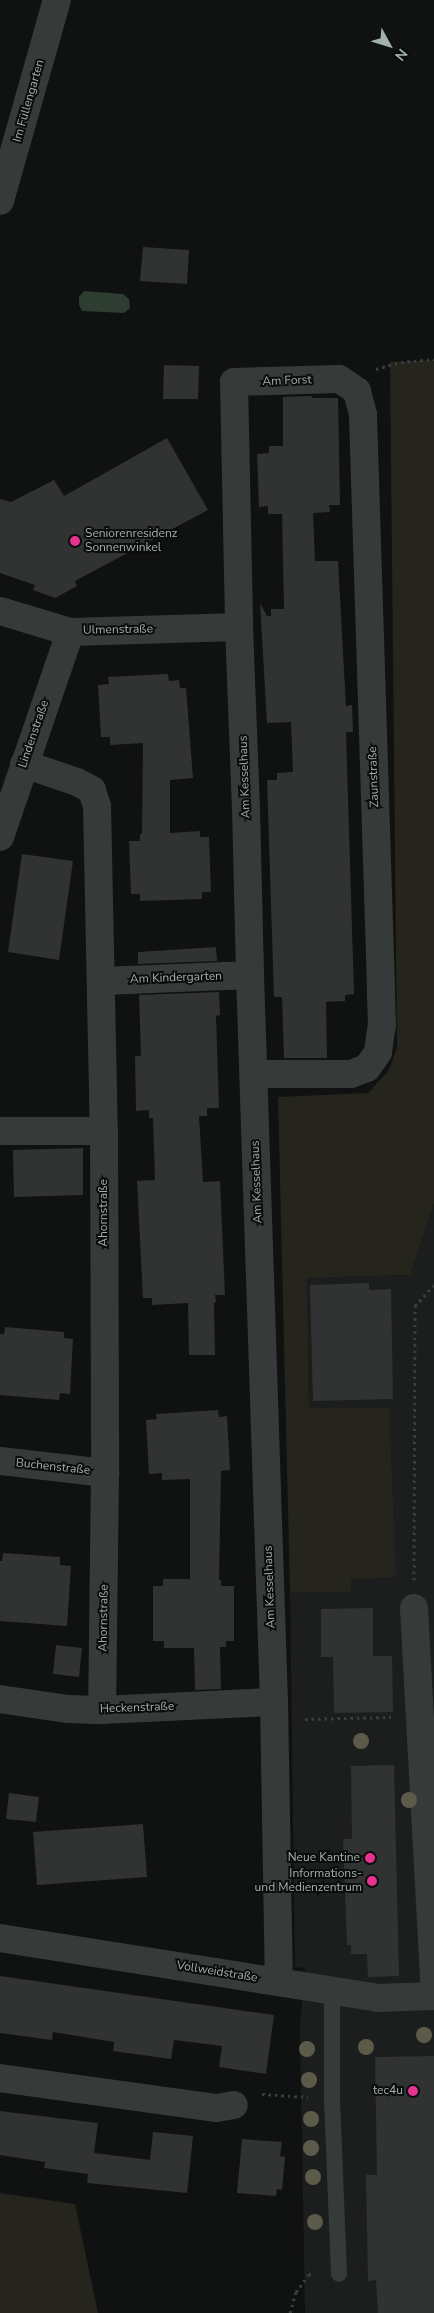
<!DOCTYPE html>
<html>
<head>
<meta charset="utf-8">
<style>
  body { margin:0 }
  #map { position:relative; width:434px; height:2313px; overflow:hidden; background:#101111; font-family:"Nunito Sans",sans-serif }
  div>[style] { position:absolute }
  .built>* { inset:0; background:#1c1e1d }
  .green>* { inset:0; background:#25251e }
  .water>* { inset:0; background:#2e3d31 }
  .building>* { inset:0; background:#303331 }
  .path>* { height:3px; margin-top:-1.5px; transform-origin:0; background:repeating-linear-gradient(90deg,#393f3c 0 2.5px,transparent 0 6.5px) }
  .service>* { height:16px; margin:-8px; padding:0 8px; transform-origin:8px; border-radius:8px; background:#363b39 }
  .minor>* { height:28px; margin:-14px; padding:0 14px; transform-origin:14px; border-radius:14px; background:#363b39 }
  .trees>* { width:16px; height:16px; margin:-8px; border-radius:50%; background:#5c5b4a }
  .dots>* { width:14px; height:14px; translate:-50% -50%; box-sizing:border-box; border:2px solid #0b0c0c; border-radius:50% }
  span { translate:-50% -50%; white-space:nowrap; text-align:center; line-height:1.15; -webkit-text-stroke:4px #0b0c0c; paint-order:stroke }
  .street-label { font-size:12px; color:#a2b1a9 }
  .poi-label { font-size:12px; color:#a2b1a9 }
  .left { translate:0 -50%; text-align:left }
  .right { translate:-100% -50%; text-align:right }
  .north { position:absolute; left:364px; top:20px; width:50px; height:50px; -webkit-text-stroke:4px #0b0c0c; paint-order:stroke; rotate:129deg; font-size:14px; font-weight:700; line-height:20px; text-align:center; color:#a2b1a9 }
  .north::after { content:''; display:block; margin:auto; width:18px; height:22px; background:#a2b1a9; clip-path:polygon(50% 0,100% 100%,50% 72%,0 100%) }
</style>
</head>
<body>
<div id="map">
  <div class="built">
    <i style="clip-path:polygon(434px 1203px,434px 2313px,305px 2313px,300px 2026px,305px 1968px,295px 1967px,290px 1592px,351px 1592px,350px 1579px,389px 1408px,309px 1408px,307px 1278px,410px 1275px)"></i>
  </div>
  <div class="green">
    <i style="clip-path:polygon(434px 360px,434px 1203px,410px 1275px,307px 1278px,309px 1408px,389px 1408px,396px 1577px,351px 1579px,351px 1592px,290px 1592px,278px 1097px,368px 1093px,389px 1070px,397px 1047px,390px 362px)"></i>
    <i style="clip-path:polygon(0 2193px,75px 2204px,98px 2313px,0 2313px)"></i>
  </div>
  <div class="water">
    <i style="clip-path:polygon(84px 291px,123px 294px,129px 299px,130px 308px,124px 313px,82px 311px,79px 305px,79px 297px)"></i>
  </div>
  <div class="building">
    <i style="clip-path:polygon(143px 247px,189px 250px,187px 284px,140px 281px)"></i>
    <i style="clip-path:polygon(164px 365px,199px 366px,198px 399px,163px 399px)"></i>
    <i style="clip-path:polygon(312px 396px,312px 398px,338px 398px,340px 505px,329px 505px,330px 512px,313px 513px,315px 561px,338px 561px,346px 706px,352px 705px,353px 732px,346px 732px,354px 994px,345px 995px,345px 1001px,326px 1002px,327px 1058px,284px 1058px,282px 997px,274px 997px,267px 780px,277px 780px,277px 773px,293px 772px,291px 722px,267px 723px,260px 603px,267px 616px,271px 616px,271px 609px,284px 609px,282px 514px,268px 514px,268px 506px,259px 507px,257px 454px,269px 453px,269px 446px,283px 446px,283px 397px)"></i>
    <i style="clip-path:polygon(167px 438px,208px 510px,75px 581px,77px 586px,55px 598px,33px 590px,35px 585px,0 573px,0 499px,11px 502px,54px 480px,64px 496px)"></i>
    <i style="clip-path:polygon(168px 674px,169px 681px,179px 680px,180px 688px,186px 688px,193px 778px,170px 780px,170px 833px,200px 831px,200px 837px,209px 837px,211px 892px,202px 892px,202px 899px,140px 901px,140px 894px,131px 894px,129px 841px,140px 841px,140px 834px,142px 834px,143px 743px,110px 745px,110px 737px,101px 737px,98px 685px,109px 684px,108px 677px)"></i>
    <i style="clip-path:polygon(22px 854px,73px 861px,59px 960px,8px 952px)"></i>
    <i style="clip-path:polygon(216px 947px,217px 961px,138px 964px,138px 952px)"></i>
    <i style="clip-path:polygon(219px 992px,220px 1015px,216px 1016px,219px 1108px,207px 1108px,207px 1116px,199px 1116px,203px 1182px,220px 1181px,225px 1295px,215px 1295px,216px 1302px,214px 1303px,215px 1355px,189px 1355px,188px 1303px,152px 1305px,152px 1298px,143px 1298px,137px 1181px,155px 1180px,153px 1118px,149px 1118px,149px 1110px,136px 1111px,135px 1056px,141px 1056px,139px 995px)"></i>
    <i style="clip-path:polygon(83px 1148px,83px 1195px,14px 1197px,13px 1150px)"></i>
    <i style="clip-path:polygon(369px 1283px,369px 1290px,391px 1289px,393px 1399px,313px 1401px,310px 1285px)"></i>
    <i style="clip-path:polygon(5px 1327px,64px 1332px,64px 1338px,73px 1339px,70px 1394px,60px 1393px,59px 1400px,0 1395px,0 1334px,4px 1334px)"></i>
    <i style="clip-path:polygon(218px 1410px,219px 1417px,227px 1416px,230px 1470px,221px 1471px,219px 1580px,221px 1580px,221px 1586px,234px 1586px,234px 1641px,226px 1641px,226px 1647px,220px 1647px,221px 1689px,195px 1690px,194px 1648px,164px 1648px,164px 1641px,153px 1641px,153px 1586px,163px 1586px,163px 1579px,190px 1579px,190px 1479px,162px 1480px,162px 1473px,149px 1474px,146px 1420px,157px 1419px,156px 1414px)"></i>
    <i style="clip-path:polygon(3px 1553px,60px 1557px,60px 1565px,71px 1566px,67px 1626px,0 1621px,0 1561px,2px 1561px)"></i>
    <i style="clip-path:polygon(373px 1608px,373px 1656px,392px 1656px,393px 1712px,334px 1713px,333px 1657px,321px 1657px,321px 1609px)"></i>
    <i style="clip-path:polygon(56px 1645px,82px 1648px,79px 1677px,53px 1674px)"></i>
    <i style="clip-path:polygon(394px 1765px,399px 1976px,368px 1977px,367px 1954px,351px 1954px,351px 1945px,347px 1945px,343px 1839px,352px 1839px,351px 1766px)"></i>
    <i style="clip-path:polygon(9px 1793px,39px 1797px,36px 1822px,6px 1819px)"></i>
    <i style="clip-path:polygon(143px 1824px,147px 1877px,37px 1885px,33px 1832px)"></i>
    <i style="clip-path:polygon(0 1976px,274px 2015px,266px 2074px,219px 2067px,222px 2046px,174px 2040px,171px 2059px,113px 2051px,114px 2042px,53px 2032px,52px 2040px,0 2033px)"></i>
    <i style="clip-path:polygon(434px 2056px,434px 2313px,378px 2313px,376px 2280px,368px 2281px,366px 2175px,377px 2175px,375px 2057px)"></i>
    <i style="clip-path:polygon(0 2111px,98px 2123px,94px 2153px,150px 2160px,153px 2132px,193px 2136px,187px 2193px,87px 2183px,88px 2174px,44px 2168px,45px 2162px,0 2155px)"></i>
    <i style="clip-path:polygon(242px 2139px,282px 2142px,280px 2156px,285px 2157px,282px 2190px,277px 2189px,276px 2196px,237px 2193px)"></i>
  </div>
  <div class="path">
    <i style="left:376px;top:369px;width:26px;rotate:-16deg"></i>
    <i style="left:401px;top:362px;width:33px;rotate:-5deg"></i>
    <i style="left:414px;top:1580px;width:274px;rotate:-89.8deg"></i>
    <i style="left:415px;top:1306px;width:28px;rotate:-48deg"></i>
    <i style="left:305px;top:1719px;width:86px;rotate:-1.3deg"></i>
    <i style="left:262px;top:2094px;width:46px;rotate:3.7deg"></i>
    <i style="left:290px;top:2313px;width:22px;rotate:-74deg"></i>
    <i style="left:296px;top:2292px;width:22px;rotate:-54deg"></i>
    <i style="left:309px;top:2274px;width:6px"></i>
  </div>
  <div class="service">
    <i style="left:332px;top:1990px;width:109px;rotate:90deg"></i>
    <i style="left:332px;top:2099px;width:175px;rotate:87.7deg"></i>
  </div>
  <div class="minor">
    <i style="left:0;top:201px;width:209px;rotate:-74.2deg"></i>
    <i style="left:0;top:611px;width:73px;rotate:16.7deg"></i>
    <i style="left:70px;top:632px;width:169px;rotate:-1.7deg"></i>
    <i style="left:24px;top:764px;width:56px;rotate:18.8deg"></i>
    <i style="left:77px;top:782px;width:17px;rotate:28deg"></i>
    <i style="left:92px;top:790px;width:17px;rotate:73deg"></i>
    <i style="left:97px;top:806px;width:325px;rotate:88.8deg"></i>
    <i style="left:104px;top:1131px;width:342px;rotate:89.8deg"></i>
    <i style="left:105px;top:1473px;width:237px;rotate:90.7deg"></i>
    <i style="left:0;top:837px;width:217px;rotate:-71.1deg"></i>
    <i style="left:103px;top:981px;width:147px;rotate:-2.3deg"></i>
    <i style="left:254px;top:1074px;width:97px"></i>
    <i style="left:351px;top:1074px;width:17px;rotate:-21deg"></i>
    <i style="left:367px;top:1068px;width:19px;rotate:-55deg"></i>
    <i style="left:378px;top:1052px;width:27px;rotate:-82deg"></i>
    <i style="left:382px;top:1025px;width:37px;rotate:-92deg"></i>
    <i style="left:381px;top:988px;width:574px;rotate:-91.8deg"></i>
    <i style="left:363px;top:414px;width:24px;rotate:-105deg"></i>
    <i style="left:357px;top:391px;width:22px;rotate:-146deg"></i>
    <i style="left:339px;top:379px;width:105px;rotate:178.4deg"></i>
    <i style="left:234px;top:382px;width:245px;rotate:88.8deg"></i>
    <i style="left:239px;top:627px;width:182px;rotate:87.8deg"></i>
    <i style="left:246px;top:809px;width:166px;rotate:88.6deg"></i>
    <i style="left:250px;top:975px;width:727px;rotate:88.11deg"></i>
    <i style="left:274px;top:1702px;width:280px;rotate:89deg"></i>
    <i style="left:0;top:1131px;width:104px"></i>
    <i style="left:0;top:1461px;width:106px;rotate:6.5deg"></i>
    <i style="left:414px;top:1608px;width:375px;rotate:86.9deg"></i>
    <i style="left:0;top:1699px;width:69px;rotate:8.4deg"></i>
    <i style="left:68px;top:1709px;width:34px;rotate:2deg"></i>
    <i style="left:102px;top:1710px;width:172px;rotate:-2.7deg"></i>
    <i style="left:0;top:1938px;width:382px;rotate:9deg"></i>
    <i style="left:377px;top:1998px;width:57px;rotate:-2deg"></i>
    <i style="left:0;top:2078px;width:219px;rotate:7.9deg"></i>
    <i style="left:217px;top:2108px;width:17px;rotate:-10deg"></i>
  </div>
  <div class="trees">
    <i style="left:361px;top:1741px"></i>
    <i style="left:409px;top:1800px"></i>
    <i style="left:424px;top:2035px"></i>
    <i style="left:366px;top:2047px"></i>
    <i style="left:307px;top:2049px"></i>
    <i style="left:309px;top:2080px"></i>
    <i style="left:311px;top:2119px"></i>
    <i style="left:311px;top:2148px"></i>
    <i style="left:313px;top:2177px"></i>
    <i style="left:315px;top:2222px"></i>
  </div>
  <div class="dots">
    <i style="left:75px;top:541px;background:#e63392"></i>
    <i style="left:370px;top:1858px;background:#e63392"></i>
    <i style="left:372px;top:1881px;background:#e63392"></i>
    <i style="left:413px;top:2091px;background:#e63392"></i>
  </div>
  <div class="street-label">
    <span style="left:29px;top:101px;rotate:-74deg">Im Füllengarten</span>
    <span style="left:287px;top:381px;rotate:-2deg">Am Forst</span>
    <span style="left:118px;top:630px;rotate:-1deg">Ulmenstraße</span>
    <span style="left:34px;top:734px;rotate:-71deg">Lindenstraße</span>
    <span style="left:245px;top:777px;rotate:-92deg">Am Kesselhaus</span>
    <span style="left:374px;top:777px;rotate:-92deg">Zaunstraße</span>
    <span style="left:176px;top:978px;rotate:-2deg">Am Kindergarten</span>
    <span style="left:257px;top:1182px;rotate:-92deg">Am Kesselhaus</span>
    <span style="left:104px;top:1213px;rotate:-90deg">Ahornstraße</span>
    <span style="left:53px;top:1467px;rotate:6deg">Buchenstraße</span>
    <span style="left:270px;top:1587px;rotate:-92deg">Am Kesselhaus</span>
    <span style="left:104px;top:1618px;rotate:-89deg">Ahornstraße</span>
    <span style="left:137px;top:1708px;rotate:-2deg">Heckenstraße</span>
    <span style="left:217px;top:1972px;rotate:9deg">Vollweidstraße</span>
  </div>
  <div class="poi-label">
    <span class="left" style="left:85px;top:541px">Seniorenresidenz<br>Sonnenwinkel</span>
    <span class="right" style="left:360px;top:1858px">Neue Kantine</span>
    <span class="right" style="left:362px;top:1881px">Informations-<br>und Medienzentrum</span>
    <span class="right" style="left:403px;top:2091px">tec4u</span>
  </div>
  <div class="north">N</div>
</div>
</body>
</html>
